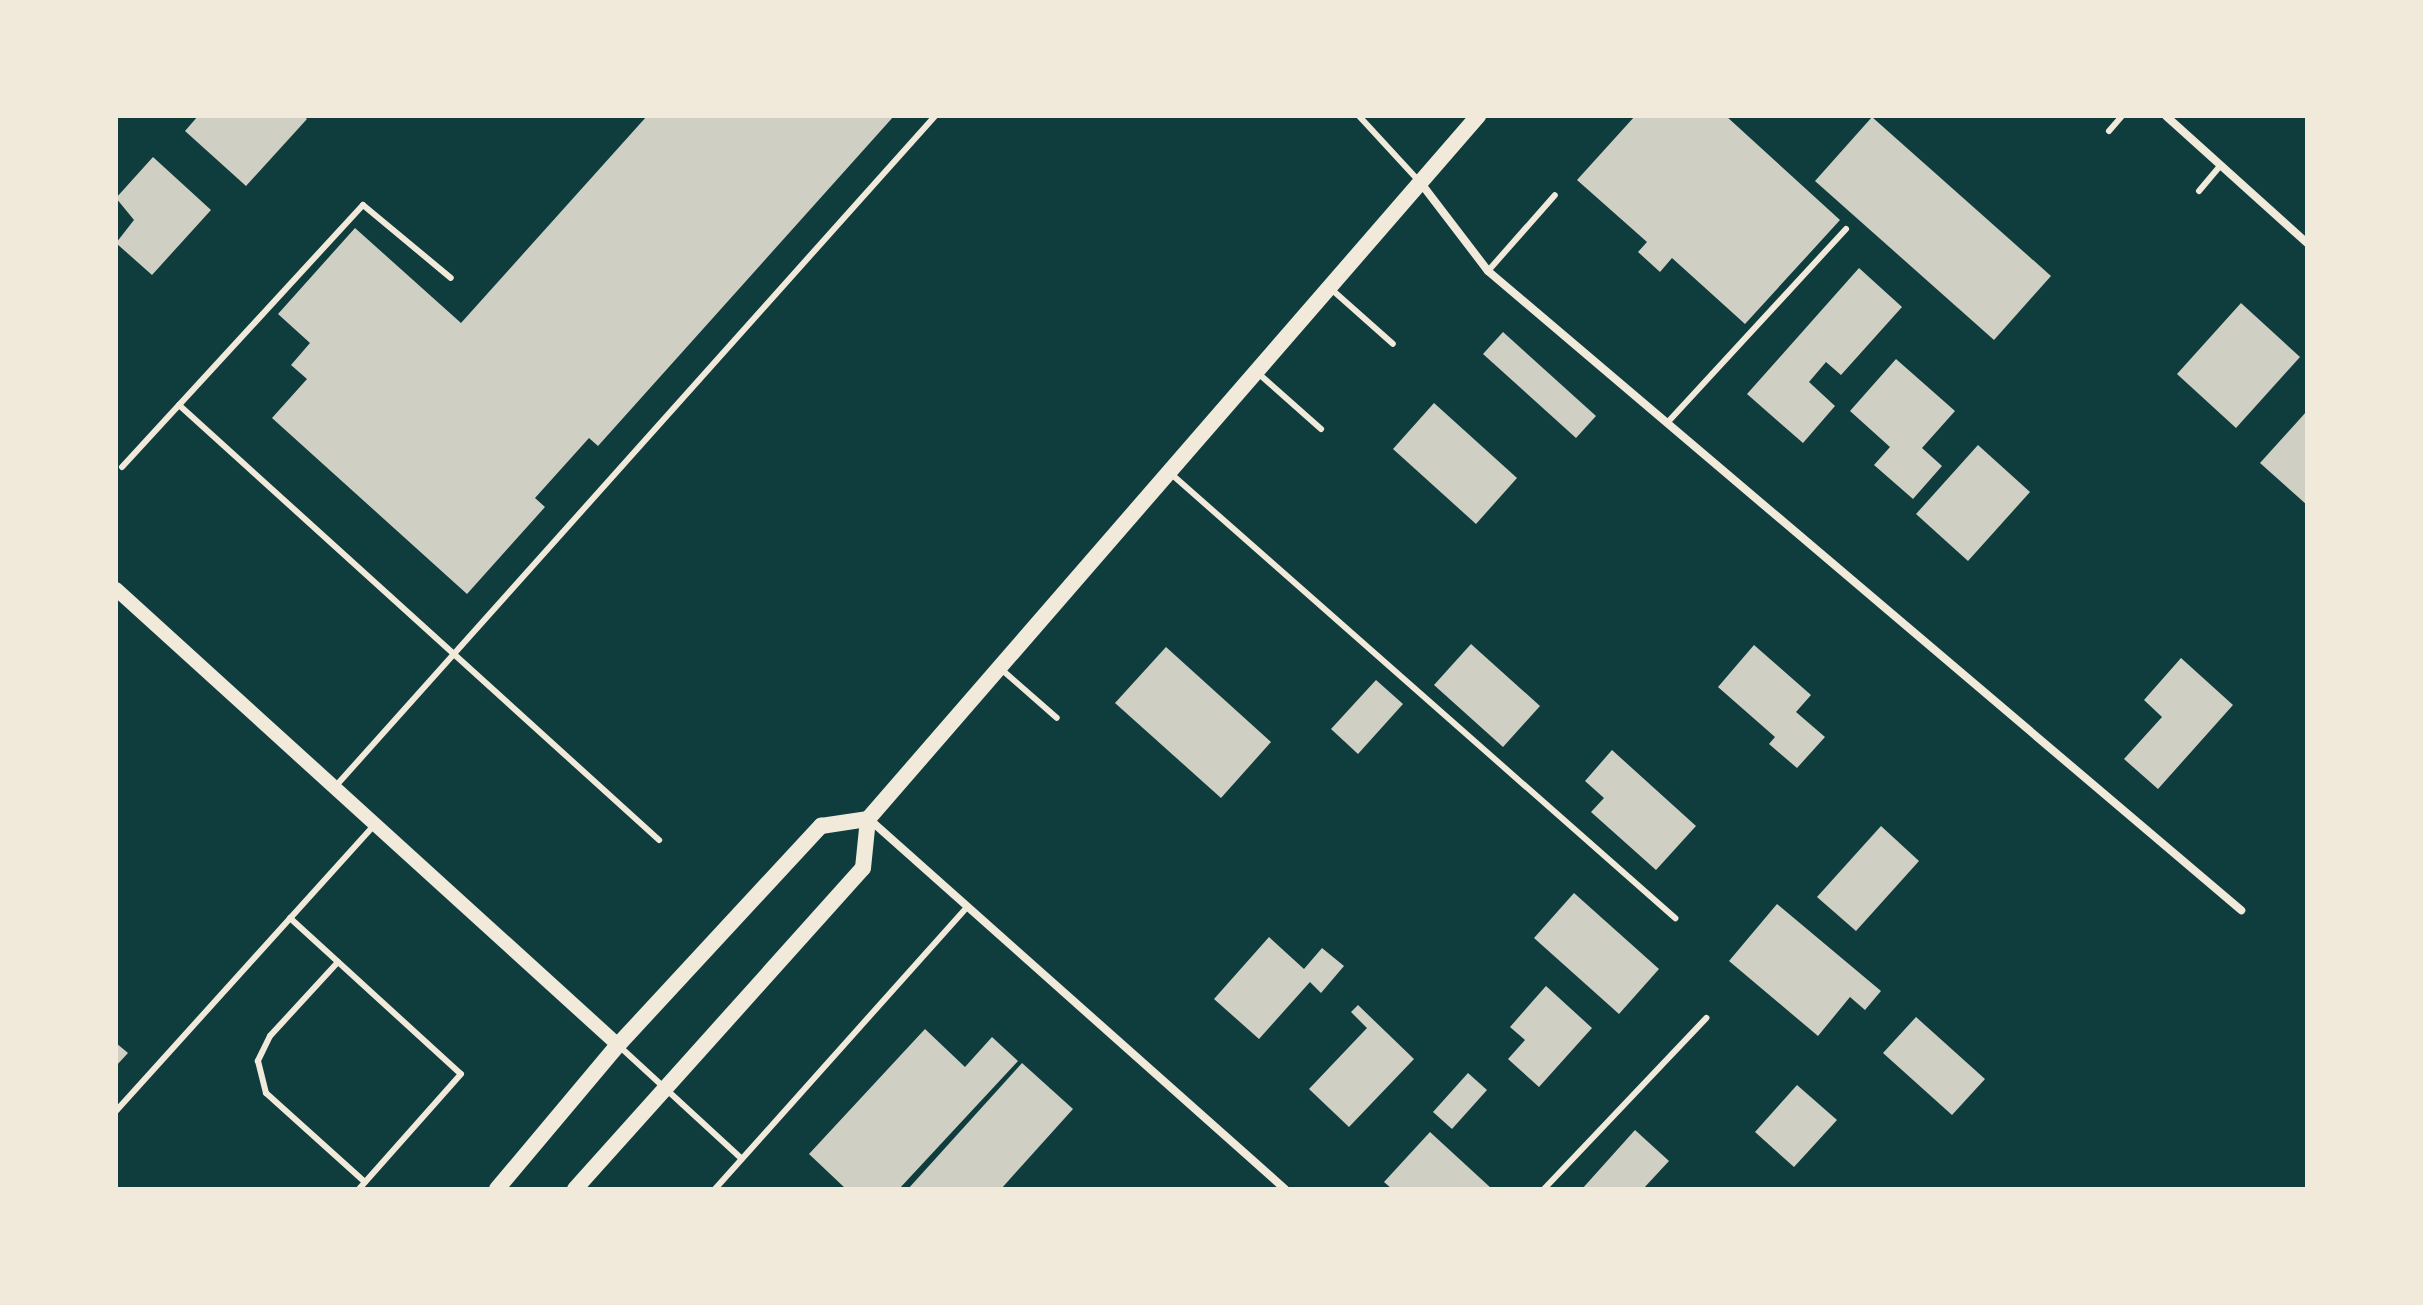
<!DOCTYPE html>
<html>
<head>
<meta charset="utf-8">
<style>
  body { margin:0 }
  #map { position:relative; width:2423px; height:1305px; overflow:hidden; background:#0f3d3e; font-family:"Source Sans 3",sans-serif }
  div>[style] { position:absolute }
  .building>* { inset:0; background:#cfcfc3 }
  .service>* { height:6px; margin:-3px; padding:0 3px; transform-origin:3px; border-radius:3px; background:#f1e9da }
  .minor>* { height:8px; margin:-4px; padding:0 4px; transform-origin:4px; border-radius:4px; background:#f1e9da }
  .tertiary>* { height:14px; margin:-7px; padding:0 7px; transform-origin:7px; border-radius:7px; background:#f1e9da }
  .secondary>* { height:16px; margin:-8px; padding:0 8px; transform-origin:8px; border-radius:8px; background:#f1e9da }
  span { translate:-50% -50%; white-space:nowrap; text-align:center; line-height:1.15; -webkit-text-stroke:6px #f1e9da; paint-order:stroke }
  .frame { position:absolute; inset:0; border:118px solid #f1e9da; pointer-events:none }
</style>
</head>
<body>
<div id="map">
  <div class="building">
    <i style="clip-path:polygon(198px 116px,303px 116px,307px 119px,246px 186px,185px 131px)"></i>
    <i style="clip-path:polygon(647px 116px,894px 116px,598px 446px,589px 438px,535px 498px,545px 507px,467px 594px,272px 418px,307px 379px,291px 365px,310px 343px,278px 314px,355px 228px,461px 323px)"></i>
    <i style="clip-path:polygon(1635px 116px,1726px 116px,1840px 220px,1745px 324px,1672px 258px,1660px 272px,1638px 252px,1647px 242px,1577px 180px)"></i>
    <i style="clip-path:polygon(1872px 117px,2051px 276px,1994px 340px,1815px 181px)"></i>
    <i style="clip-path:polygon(153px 157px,211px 210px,152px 275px,116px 243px,134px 220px,116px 198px)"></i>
    <i style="clip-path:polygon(1859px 268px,1902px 307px,1841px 375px,1826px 362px,1809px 382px,1835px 406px,1803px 443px,1747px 394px)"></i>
    <i style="clip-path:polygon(2241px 303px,2300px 357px,2236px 428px,2177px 374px)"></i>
    <i style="clip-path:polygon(1503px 332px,1596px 416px,1576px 438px,1483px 354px)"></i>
    <i style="clip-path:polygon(1896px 359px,1955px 411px,1922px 448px,1942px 466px,1913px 499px,1874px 465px,1890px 447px,1850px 411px)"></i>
    <i style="clip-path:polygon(1434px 403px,1517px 478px,1476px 524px,1393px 449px)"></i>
    <i style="clip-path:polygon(2307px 411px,2307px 505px,2260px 463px)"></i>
    <i style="clip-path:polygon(1978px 445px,2030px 492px,1968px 561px,1916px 514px)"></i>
    <i style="clip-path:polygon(1471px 644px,1540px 706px,1503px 747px,1434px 685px)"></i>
    <i style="clip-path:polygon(1754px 645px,1811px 695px,1796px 712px,1825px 737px,1797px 768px,1769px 744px,1775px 737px,1718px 687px)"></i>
    <i style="clip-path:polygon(1166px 647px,1271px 742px,1221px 798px,1115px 703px)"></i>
    <i style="clip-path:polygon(2181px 658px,2233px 705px,2158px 789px,2124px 759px,2162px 717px,2144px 700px)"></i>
    <i style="clip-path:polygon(1376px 680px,1403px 704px,1358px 754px,1331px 729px)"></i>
    <i style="clip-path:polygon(1612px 750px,1696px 826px,1656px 870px,1591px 812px,1604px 798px,1585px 781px)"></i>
    <i style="clip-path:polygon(1881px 826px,1919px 861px,1856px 931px,1817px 897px)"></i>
    <i style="clip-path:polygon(1574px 893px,1659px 969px,1619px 1014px,1534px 938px)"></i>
    <i style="clip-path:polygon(1777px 904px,1881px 991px,1865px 1010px,1850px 997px,1818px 1036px,1729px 961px)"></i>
    <i style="clip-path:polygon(1269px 937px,1304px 969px,1322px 948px,1344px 966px,1321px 993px,1310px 982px,1259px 1039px,1214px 999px)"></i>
    <i style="clip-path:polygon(1546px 986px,1592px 1028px,1539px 1087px,1508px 1059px,1525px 1040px,1510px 1027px)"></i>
    <i style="clip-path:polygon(1358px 1005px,1414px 1059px,1349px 1127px,1309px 1089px,1367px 1028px,1351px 1012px)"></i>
    <i style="clip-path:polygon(1916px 1017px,1985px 1079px,1952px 1115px,1883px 1053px)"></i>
    <i style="clip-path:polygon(925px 1029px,965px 1067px,992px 1037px,1018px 1061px,899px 1189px,846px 1189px,809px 1154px)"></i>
    <i style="clip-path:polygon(116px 1043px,128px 1053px,116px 1066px)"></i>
    <i style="clip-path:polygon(1022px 1063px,1073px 1109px,1001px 1189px,908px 1189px)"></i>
    <i style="clip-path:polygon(1468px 1073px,1487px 1090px,1452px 1129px,1433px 1112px)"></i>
    <i style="clip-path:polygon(1797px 1085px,1837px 1120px,1794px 1167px,1755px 1132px)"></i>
    <i style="clip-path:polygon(1635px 1130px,1669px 1161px,1643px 1189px,1582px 1189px)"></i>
    <i style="clip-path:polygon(1430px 1132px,1492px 1189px,1392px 1189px,1384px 1182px)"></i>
  </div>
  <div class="service">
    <i style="left:1359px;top:116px;width:88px;rotate:47.3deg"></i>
    <i style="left:2109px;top:131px;width:20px;rotate:-49deg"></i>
    <i style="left:2199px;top:191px;width:34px;rotate:-50deg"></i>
    <i style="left:1488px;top:271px;width:101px;rotate:-48.6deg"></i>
    <i style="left:1330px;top:288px;width:84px;rotate:41.6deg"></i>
    <i style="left:1259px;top:374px;width:83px;rotate:41.6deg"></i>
    <i style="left:179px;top:405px;width:648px;rotate:42.18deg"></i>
    <i style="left:1667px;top:423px;width:264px;rotate:-47.3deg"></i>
    <i style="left:122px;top:467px;width:356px;rotate:-47.4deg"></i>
    <i style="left:363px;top:205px;width:114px;rotate:39.7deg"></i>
    <i style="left:1169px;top:472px;width:675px;rotate:41.39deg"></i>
    <i style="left:1001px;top:669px;width:74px;rotate:41.2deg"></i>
    <i style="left:334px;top:788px;width:902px;rotate:-48.19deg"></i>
    <i style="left:290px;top:918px;width:231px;rotate:42.4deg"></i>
    <i style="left:461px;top:1074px;width:154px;rotate:131.6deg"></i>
    <i style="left:338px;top:962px;width:100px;rotate:132.6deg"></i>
    <i style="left:270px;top:1036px;width:28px;rotate:116deg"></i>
    <i style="left:258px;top:1061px;width:33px;rotate:76deg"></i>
    <i style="left:266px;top:1093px;width:133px;rotate:42deg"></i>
    <i style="left:618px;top:1045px;width:168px;rotate:42.6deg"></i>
    <i style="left:116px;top:1111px;width:387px;rotate:-47.9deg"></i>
    <i style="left:715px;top:1189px;width:377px;rotate:-48.2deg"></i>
    <i style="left:1544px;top:1189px;width:236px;rotate:-46.5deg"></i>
  </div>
  <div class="minor">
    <i style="left:2166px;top:116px;width:190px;rotate:42deg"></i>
    <i style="left:1420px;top:182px;width:112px;rotate:52.6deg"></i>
    <i style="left:1488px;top:271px;width:988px;rotate:40.32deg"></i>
    <i style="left:869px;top:819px;width:557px;rotate:41.65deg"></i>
  </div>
  <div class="tertiary">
    <i style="left:116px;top:589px;width:678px;rotate:42.25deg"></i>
  </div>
  <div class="secondary">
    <i style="left:497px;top:1189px;width:188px;rotate:-50deg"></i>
    <i style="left:618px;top:1045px;width:299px;rotate:-47.2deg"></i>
    <i style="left:821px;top:826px;width:48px;rotate:-8.5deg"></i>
    <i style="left:575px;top:1189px;width:431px;rotate:-48.1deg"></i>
    <i style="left:863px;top:868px;width:49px;rotate:-84.2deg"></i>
    <i style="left:868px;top:819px;width:931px;rotate:-49.05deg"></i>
  </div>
  <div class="frame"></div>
</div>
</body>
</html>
